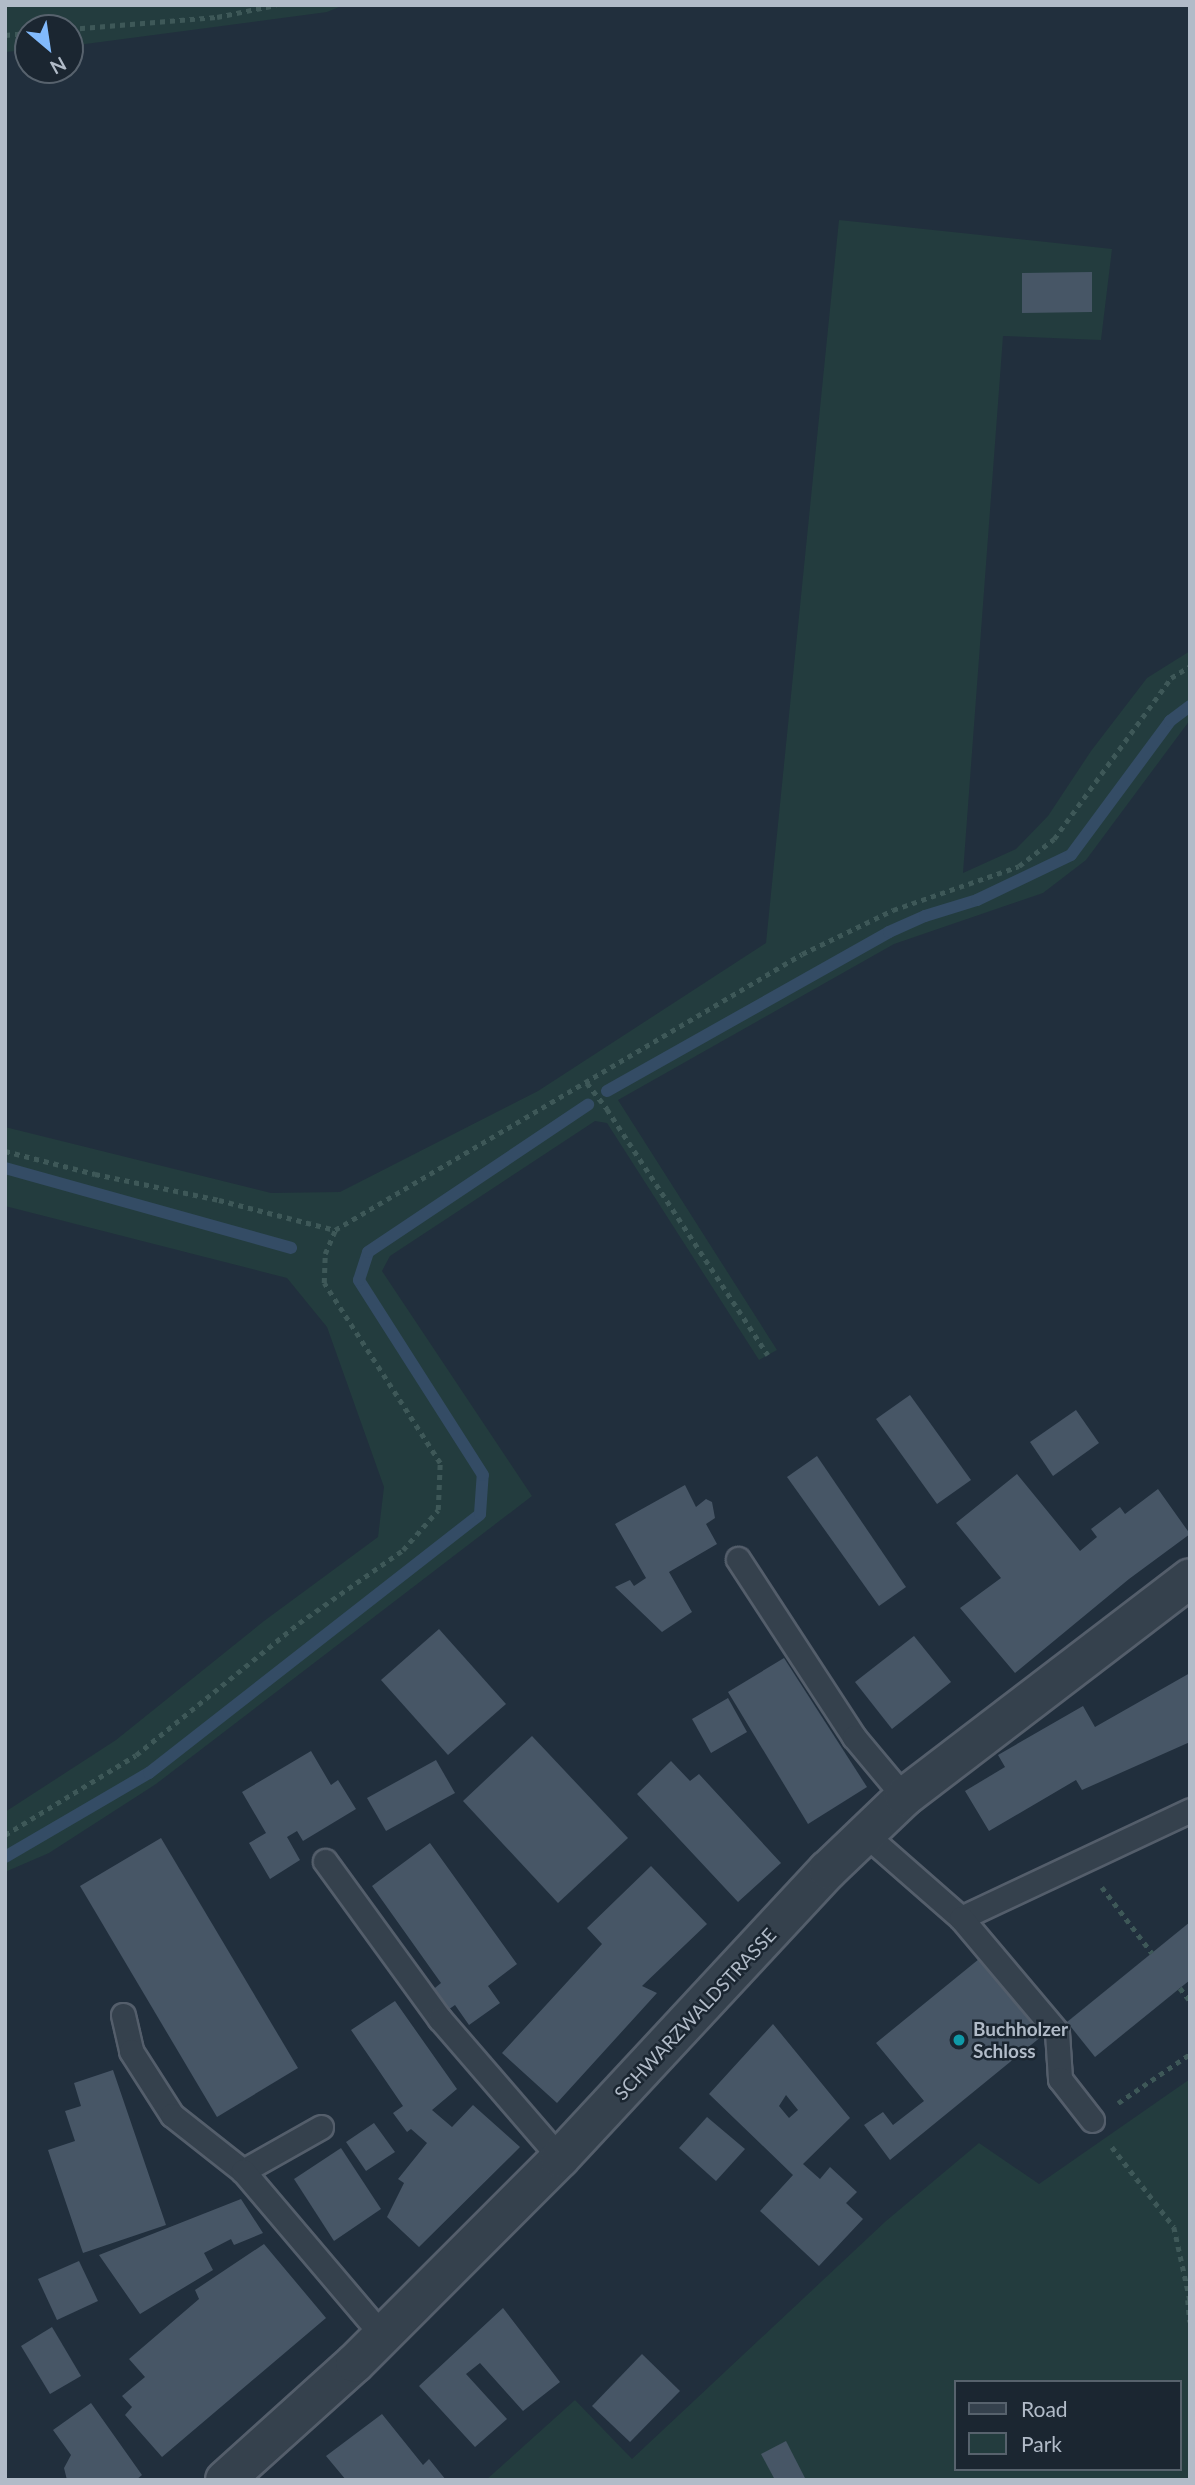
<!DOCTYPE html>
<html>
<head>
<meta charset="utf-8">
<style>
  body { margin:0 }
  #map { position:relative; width:1195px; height:2485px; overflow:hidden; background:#212f3d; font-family:Lato,sans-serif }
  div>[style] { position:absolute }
  .green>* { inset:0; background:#233c3e }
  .stream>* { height:12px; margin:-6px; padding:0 6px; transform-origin:6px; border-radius:6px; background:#344c65 }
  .building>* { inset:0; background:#475666 }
  .path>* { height:4.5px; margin-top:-2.25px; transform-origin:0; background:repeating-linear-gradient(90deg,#3e5858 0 5px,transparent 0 10px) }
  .roads { filter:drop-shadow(2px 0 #545e6b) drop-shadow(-2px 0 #545e6b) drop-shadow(0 2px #545e6b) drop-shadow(0 -2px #545e6b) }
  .service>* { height:23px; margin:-11.5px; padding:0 11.5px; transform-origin:11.5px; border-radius:11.5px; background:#35414d }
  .minor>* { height:38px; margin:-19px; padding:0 19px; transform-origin:19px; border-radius:19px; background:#35414d }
  .dots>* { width:19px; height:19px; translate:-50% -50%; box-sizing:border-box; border:4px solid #1b2631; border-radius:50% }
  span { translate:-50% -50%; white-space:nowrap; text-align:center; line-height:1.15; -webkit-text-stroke:5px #1b2631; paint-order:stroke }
  .street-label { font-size:19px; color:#b1bbc8 }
  .poi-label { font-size:19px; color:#b1bbc8; font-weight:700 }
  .left { translate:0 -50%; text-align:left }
  .frame { position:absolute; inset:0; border:7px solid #b1bbc8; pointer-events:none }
  .legend { position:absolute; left:954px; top:2380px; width:228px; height:91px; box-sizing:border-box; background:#1b2631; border:2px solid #57626d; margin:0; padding:9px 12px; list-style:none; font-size:21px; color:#b1bbc8 }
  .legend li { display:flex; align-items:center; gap:14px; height:35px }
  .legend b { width:35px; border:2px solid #57626d }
  .north { position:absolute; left:14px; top:14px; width:70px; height:70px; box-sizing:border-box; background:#1b2631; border:2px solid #57626d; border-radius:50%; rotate:151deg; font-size:19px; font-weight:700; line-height:28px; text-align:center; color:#b1bbc8 }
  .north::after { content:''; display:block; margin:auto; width:24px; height:32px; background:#81bafd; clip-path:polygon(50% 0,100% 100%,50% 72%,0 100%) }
</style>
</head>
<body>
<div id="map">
  <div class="green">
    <i style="clip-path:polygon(5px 5px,344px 5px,327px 12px,70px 46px,70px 28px,28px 28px,28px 50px,5px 52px)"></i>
    <i style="clip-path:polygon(839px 220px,1112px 249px,1101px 340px,1003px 336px,963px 873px,1016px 849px,1048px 816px,1091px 751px,1147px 678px,1190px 651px,1190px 720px,1086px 860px,1043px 893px,894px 944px,618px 1100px,777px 1350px,759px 1360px,607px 1123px,595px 1121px,390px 1256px,382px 1271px,532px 1496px,156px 1784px,49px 1853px,5px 1872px,5px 1812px,116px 1740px,264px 1621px,378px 1537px,384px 1487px,327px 1327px,287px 1278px,5px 1206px,5px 1127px,271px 1193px,340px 1192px,538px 1091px,766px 943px)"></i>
    <i style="clip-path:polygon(evenodd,1190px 2079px,1190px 2480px,486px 2480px,575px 2400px,632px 2459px,886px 2221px,979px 2143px,1039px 2184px,1190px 2079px,955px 2382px,1179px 2382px,1179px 2469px,955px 2469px,955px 2382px)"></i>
  </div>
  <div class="stream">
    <i style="left:607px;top:1091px;width:324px;rotate:-29.4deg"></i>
    <i style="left:889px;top:932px;width:39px;rotate:-24deg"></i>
    <i style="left:925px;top:916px;width:54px;rotate:-17.1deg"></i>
    <i style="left:977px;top:900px;width:104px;rotate:-25.6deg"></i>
    <i style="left:1071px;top:855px;width:167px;rotate:-53.5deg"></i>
    <i style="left:1170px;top:721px;width:25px;rotate:-37deg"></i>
    <i style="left:5px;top:1168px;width:297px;rotate:15.6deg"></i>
    <i style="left:5px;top:1857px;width:167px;rotate:-30.3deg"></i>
    <i style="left:149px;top:1773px;width:420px;rotate:-38deg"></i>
    <i style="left:480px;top:1514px;width:39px;rotate:-86deg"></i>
    <i style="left:483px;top:1475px;width:231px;rotate:-122.5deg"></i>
    <i style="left:359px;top:1280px;width:29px;rotate:-72deg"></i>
    <i style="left:368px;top:1252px;width:265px;rotate:-33.8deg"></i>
  </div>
  <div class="building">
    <i style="clip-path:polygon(1092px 272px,1092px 312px,1022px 313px,1022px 273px)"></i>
    <i style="clip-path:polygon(910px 1395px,971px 1480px,937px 1504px,876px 1419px)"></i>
    <i style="clip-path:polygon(1076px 1410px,1099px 1443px,1053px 1476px,1030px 1442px)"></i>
    <i style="clip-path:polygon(817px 1456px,906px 1587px,879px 1606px,787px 1477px)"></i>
    <i style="clip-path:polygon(1017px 1474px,1080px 1551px,1097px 1537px,1091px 1529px,1120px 1507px,1125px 1514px,1158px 1489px,1190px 1534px,1129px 1579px,1015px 1673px,960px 1608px,1001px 1578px,956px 1523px)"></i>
    <i style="clip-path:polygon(685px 1485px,696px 1507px,706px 1499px,712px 1502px,715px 1518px,706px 1524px,717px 1544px,669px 1572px,692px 1612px,662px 1632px,615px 1587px,630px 1580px,634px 1586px,646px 1578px,615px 1524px)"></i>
    <i style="clip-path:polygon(439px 1629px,506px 1704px,448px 1755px,381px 1680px)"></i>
    <i style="clip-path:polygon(914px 1636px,951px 1682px,892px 1729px,855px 1682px)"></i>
    <i style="clip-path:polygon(784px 1658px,867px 1787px,808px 1824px,728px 1692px)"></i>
    <i style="clip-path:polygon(1190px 1673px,1190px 1742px,1082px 1790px,1076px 1780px,989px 1831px,965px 1791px,1005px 1767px,998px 1755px,1083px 1706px,1095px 1727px)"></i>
    <i style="clip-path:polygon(728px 1698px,747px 1732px,711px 1753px,692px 1719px)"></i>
    <i style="clip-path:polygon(532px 1736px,628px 1838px,558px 1903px,463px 1801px)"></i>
    <i style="clip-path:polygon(311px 1751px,331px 1785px,338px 1780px,356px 1809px,303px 1841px,297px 1831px,287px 1837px,300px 1860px,270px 1879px,249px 1843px,266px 1833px,242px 1792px)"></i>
    <i style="clip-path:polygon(436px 1760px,455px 1793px,386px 1831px,367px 1798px)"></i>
    <i style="clip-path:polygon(671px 1761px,690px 1781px,699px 1774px,781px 1863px,738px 1902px,637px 1794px)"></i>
    <i style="clip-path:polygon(161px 1838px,298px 2068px,217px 2117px,80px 1886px)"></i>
    <i style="clip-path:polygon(430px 1843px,517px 1964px,488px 1986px,500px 2003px,469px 2025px,455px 2005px,445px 2012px,430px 1992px,441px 1983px,372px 1886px)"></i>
    <i style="clip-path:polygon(651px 1866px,707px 1924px,642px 1986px,657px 1993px,557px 2103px,502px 2053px,602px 1944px,587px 1928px)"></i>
    <i style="clip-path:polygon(1190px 1922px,1190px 1980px,1095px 2057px,1067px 2022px)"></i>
    <i style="clip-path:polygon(979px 1959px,1042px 2036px,890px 2160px,864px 2125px,883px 2112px,893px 2125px,924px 2101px,876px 2043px)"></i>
    <i style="clip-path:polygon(395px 2001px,457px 2089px,432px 2110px,452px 2127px,473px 2105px,520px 2147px,419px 2247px,387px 2217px,404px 2183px,398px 2179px,427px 2143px,411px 2129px,407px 2132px,393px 2113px,403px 2106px,351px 2030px)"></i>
    <i style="clip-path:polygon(evenodd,773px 2024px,850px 2118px,803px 2164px,820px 2179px,830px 2167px,857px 2192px,846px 2203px,863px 2219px,819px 2266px,760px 2211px,793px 2175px,709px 2094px,773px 2024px,786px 2095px,798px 2110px,789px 2118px,779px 2106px,786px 2095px)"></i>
    <i style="clip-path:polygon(113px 2070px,166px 2225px,83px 2253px,48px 2150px,75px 2141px,65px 2111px,81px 2106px,74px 2083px)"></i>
    <i style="clip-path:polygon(707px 2117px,745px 2149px,716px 2181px,679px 2148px)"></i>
    <i style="clip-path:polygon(374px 2123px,395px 2152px,366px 2171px,346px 2142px)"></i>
    <i style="clip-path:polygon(341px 2148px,381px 2209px,334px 2241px,294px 2179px)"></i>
    <i style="clip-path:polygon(241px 2199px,263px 2233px,234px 2245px,231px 2239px,204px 2253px,213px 2270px,140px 2314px,99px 2255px)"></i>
    <i style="clip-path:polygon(264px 2244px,326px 2318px,162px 2457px,125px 2415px,132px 2407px,122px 2396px,145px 2377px,129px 2359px,199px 2299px,195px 2290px)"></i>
    <i style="clip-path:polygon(79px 2261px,98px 2301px,57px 2320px,38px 2279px)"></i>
    <i style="clip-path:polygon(503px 2308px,560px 2382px,523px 2411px,480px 2363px,466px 2374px,507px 2419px,475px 2447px,419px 2386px)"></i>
    <i style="clip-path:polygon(52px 2327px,81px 2376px,50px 2394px,21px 2346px)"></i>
    <i style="clip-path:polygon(642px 2354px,680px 2391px,630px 2442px,592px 2406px)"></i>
    <i style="clip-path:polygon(91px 2403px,142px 2475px,136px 2480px,67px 2480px,64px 2468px,71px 2455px,53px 2430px)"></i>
    <i style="clip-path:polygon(382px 2414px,423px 2465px,429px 2459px,446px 2480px,346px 2480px,326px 2456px)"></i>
    <i style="clip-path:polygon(786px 2441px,806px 2480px,775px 2480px,761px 2454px)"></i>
  </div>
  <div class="path">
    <i style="left:70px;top:29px;width:147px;rotate:-4.7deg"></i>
    <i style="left:217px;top:17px;width:60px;rotate:-11.5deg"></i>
    <i style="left:5px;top:35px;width:23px;rotate:-5deg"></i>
    <i style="left:587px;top:1083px;width:33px;rotate:52deg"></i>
    <i style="left:607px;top:1109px;width:294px;rotate:56.8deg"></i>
    <i style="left:5px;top:1151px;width:93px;rotate:14.3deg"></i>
    <i style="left:95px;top:1174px;width:127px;rotate:11.8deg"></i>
    <i style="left:219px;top:1200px;width:120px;rotate:14.5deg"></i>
    <i style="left:335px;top:1230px;width:542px;rotate:-30.58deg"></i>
    <i style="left:802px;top:954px;width:101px;rotate:-25.8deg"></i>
    <i style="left:893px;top:910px;width:133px;rotate:-19.2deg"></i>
    <i style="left:1019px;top:866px;width:44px;rotate:-37.6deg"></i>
    <i style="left:1054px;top:839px;width:199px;rotate:-54deg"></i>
    <i style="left:1171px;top:678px;width:22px;rotate:-32deg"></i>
    <i style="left:5px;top:1835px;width:153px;rotate:-31.4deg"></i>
    <i style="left:136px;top:1755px;width:210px;rotate:-39deg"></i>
    <i style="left:299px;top:1623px;width:127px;rotate:-35.1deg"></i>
    <i style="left:403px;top:1550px;width:53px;rotate:-48.8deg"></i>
    <i style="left:438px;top:1510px;width:47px;rotate:-87.6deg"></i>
    <i style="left:440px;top:1463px;width:214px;rotate:-122.8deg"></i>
    <i style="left:324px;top:1283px;width:29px;rotate:-88deg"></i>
    <i style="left:325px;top:1254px;width:26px;rotate:-67deg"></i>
    <i style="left:1102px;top:1887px;width:83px;rotate:52.9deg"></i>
    <i style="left:1180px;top:1988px;width:16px;rotate:52deg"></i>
    <i style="left:1118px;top:2103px;width:87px;rotate:-34.2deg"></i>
    <i style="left:1112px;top:2147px;width:101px;rotate:52.2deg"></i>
    <i style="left:1174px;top:2227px;width:75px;rotate:77.6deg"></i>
    <i style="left:1188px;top:2300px;width:22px;rotate:85deg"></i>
  </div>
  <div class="roads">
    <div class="service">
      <i style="left:738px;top:1559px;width:212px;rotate:56.9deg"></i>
      <i style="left:854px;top:1737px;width:78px;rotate:50.2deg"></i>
      <i style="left:865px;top:1834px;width:128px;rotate:41.2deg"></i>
      <i style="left:961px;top:1918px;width:253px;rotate:-25.2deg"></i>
      <i style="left:325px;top:1861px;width:195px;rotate:54deg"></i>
      <i style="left:440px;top:2019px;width:184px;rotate:49.2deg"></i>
      <i style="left:961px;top:1918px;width:149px;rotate:49.9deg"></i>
      <i style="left:1057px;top:2032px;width:47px;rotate:86.3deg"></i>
      <i style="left:1060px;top:2079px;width:52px;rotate:52deg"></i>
      <i style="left:123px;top:2015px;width:37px;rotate:77deg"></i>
      <i style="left:131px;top:2051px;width:76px;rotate:57.4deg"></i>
      <i style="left:172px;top:2115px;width:90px;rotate:38.3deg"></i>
      <i style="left:321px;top:2127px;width:90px;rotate:150.6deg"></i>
      <i style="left:243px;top:2171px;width:216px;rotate:49.7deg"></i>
    </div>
    <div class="minor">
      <i style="left:225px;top:2480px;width:175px;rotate:-42deg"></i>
      <i style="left:355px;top:2363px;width:290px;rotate:-45deg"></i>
      <i style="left:560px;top:2158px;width:393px;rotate:-47.1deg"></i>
      <i style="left:828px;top:1870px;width:105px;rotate:-43.8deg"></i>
      <i style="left:904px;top:1797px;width:360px;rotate:-37.4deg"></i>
    </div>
  </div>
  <div class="dots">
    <i style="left:959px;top:2040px;background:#0f9aa8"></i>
  </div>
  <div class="street-label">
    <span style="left:695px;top:2014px;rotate:-47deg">SCHWARZWALDSTRASSE</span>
  </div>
  <div class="poi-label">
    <span class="left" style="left:973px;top:2040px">Buchholzer<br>Schloss</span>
  </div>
  <div class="frame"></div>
  <ul class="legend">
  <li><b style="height:9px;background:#35414d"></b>Road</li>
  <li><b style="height:19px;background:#233c3e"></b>Park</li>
  </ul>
  <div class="north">N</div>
</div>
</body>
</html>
